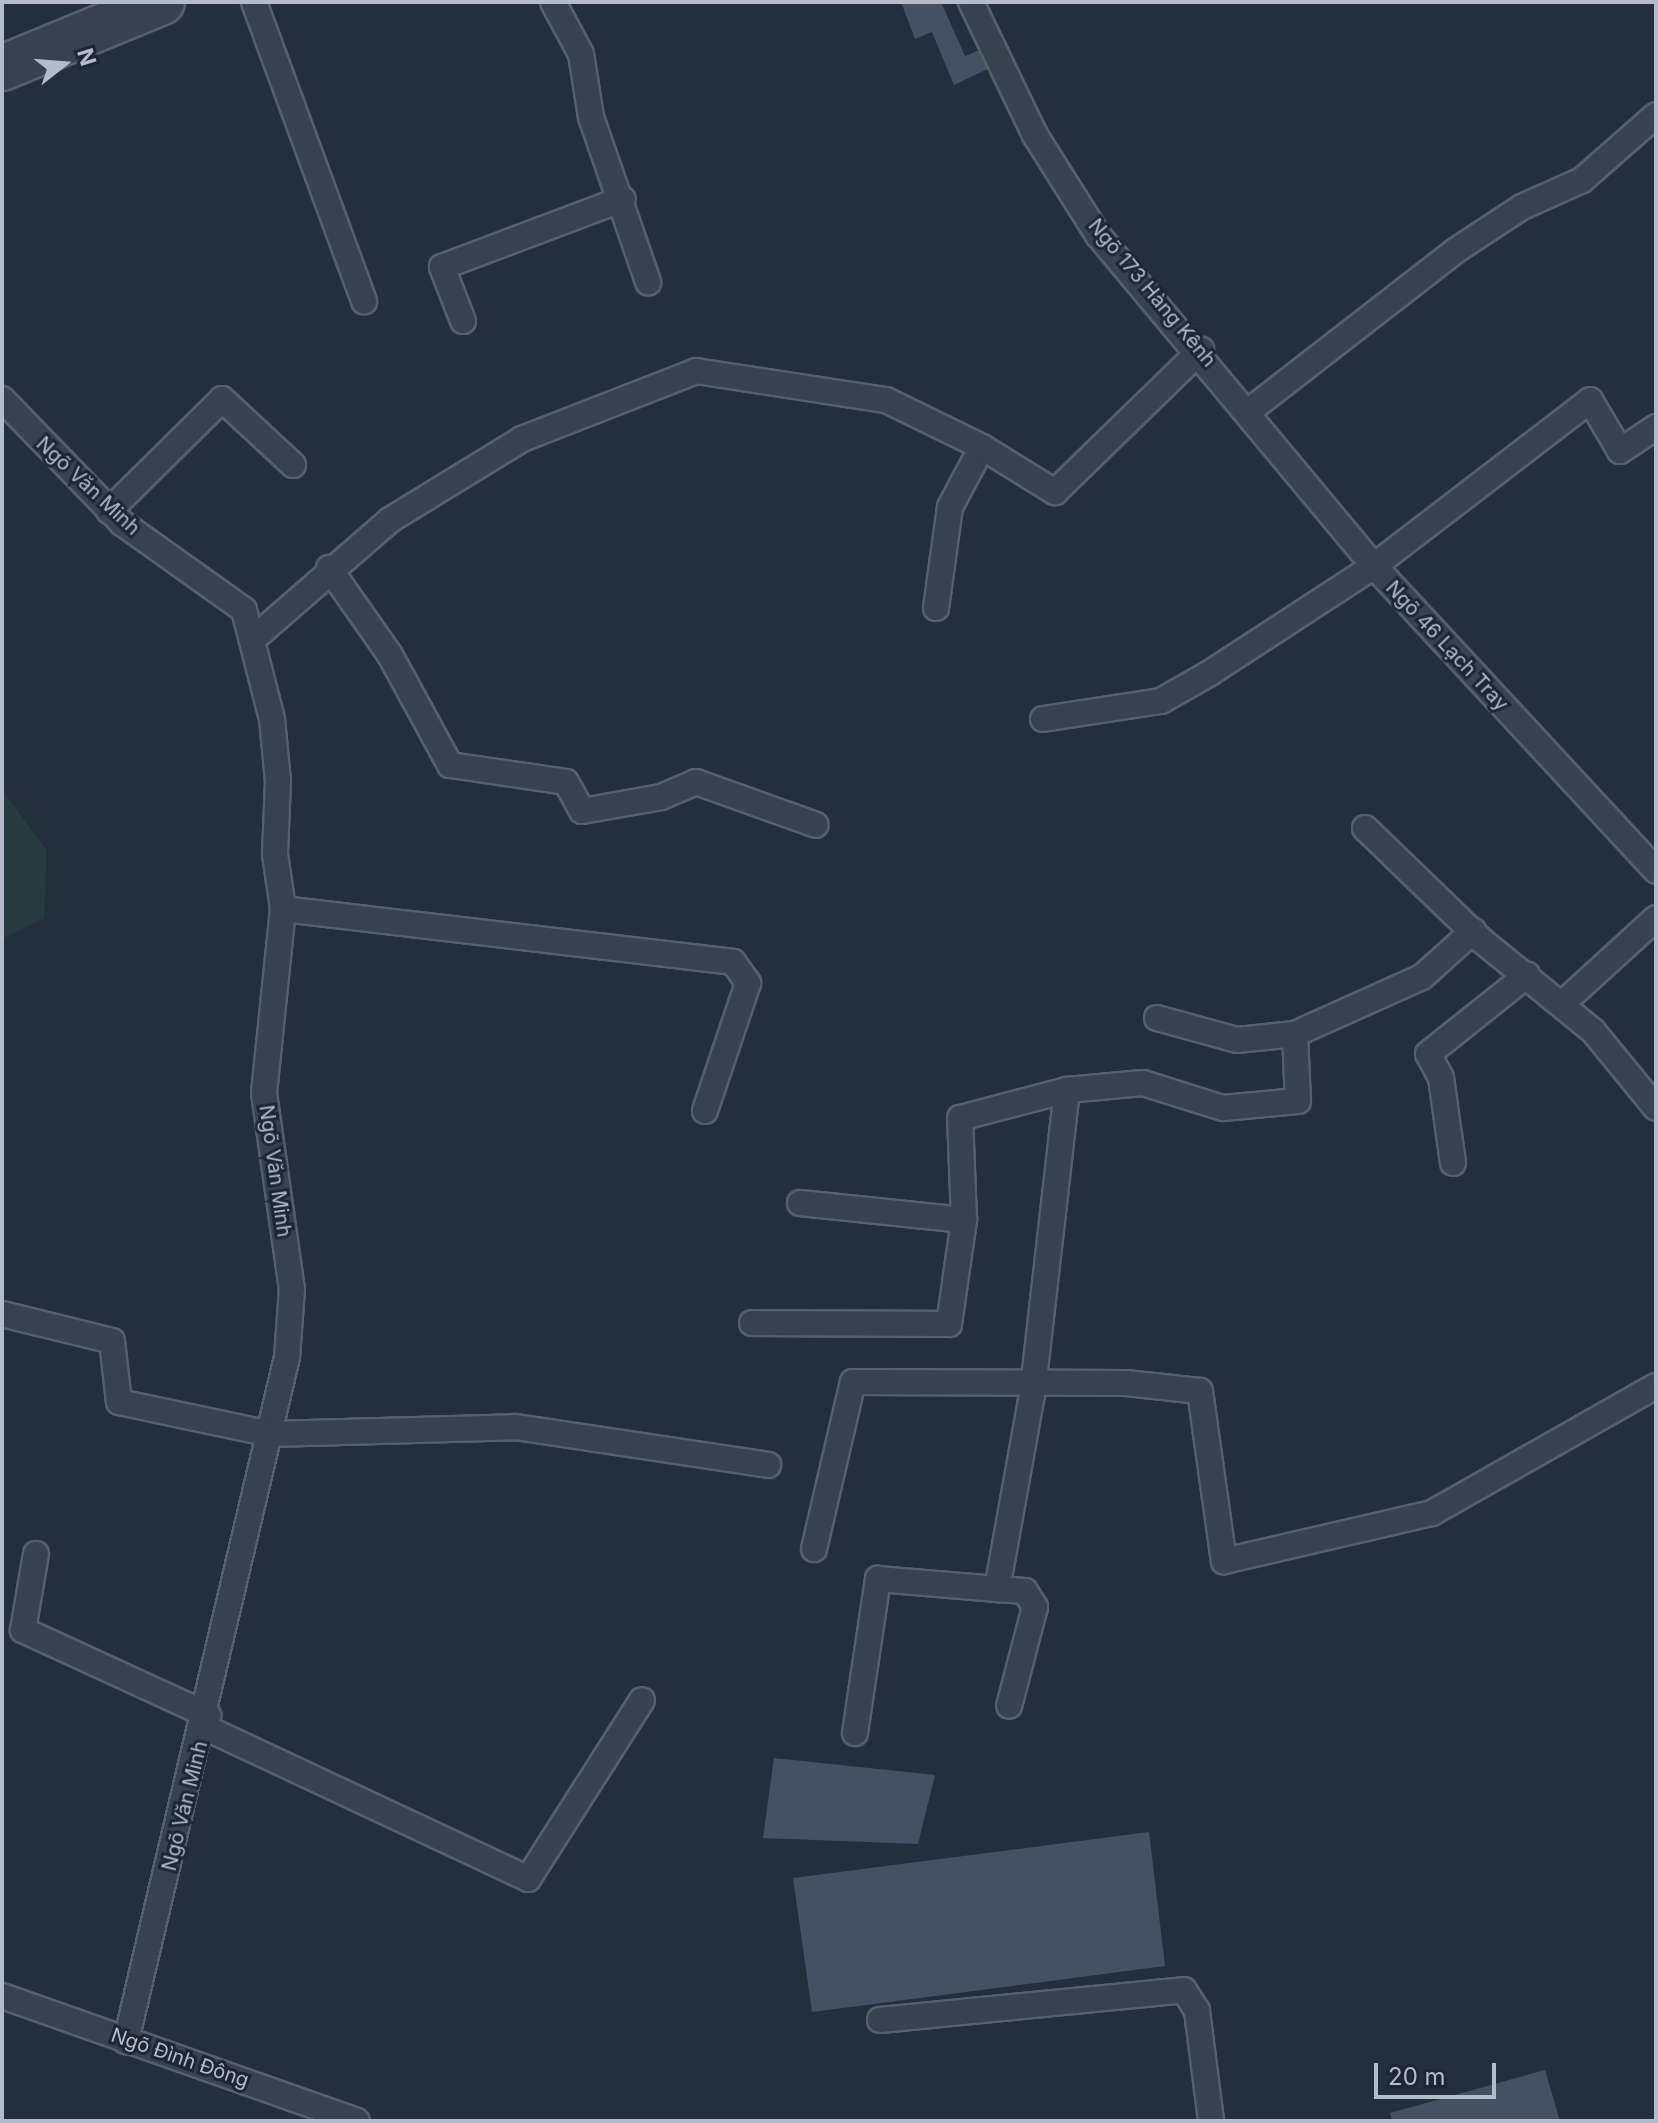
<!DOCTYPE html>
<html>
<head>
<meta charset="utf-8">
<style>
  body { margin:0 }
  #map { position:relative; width:1658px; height:2123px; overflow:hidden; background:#242f3e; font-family:Inter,sans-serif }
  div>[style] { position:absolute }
  .green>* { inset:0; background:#263c3f }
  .building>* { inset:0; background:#455162 }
  .roads { filter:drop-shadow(2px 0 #565f6c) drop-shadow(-2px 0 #565f6c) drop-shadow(0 2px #565f6c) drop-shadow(0 -2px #565f6c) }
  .service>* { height:24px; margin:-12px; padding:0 12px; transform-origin:12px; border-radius:12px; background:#38414e }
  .tertiary>* { height:44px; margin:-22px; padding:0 22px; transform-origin:22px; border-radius:22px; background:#38414e }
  span { translate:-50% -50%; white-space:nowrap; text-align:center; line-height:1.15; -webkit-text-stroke:6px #1d2633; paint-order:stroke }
  .street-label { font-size:20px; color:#b4bcc9 }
  .frame { position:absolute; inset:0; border:4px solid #b4bcc9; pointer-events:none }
  .north { position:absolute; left:24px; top:24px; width:80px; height:80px; -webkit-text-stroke:6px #1d2633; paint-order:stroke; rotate:73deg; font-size:22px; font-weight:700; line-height:32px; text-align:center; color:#b4bcc9 }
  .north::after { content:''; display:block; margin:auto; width:28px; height:36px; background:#b4bcc9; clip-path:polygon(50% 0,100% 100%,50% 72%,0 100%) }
  .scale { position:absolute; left:1374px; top:2063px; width:122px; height:36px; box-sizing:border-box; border:4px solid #b4bcc9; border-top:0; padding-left:10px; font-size:24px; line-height:28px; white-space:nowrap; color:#b4bcc9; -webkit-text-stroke:6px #1d2633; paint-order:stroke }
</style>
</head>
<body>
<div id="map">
  <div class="green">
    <i style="clip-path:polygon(2px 789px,47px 851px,44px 918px,2px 939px)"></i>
  </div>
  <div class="building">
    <i style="clip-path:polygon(901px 2px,941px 2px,965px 56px,982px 49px,992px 67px,954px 85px,932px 32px,915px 39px)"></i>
    <i style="clip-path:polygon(774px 1758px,935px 1775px,918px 1844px,763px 1838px)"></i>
    <i style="clip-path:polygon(1149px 1832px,1165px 1966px,812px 2012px,793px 1878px)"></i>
    <i style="clip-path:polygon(1545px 2070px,1560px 2121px,1392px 2121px,1390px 2113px)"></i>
  </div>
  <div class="roads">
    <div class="service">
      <i style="left:254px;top:2px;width:319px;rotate:69.8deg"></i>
      <i style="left:553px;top:2px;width:59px;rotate:61.7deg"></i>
      <i style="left:581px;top:54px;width:64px;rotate:81deg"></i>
      <i style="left:591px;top:117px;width:175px;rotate:70.9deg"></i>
      <i style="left:971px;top:2px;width:148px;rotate:64.3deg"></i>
      <i style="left:1035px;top:135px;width:118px;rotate:57.8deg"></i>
      <i style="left:1098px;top:235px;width:431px;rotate:50.2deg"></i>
      <i style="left:1374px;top:566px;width:415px;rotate:47.2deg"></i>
      <i style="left:463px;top:321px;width:58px;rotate:-111.3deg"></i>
      <i style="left:442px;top:267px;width:193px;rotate:-20.6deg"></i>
      <i style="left:2px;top:399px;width:173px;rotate:45.9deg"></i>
      <i style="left:122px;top:523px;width:150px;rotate:35.5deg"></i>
      <i style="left:244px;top:610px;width:113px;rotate:75.6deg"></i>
      <i style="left:272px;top:719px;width:62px;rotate:84.5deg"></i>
      <i style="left:278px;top:781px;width:73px;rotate:92.4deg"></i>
      <i style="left:275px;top:854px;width:56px;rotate:81.7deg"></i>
      <i style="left:283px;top:909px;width:185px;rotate:95.9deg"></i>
      <i style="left:264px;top:1093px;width:198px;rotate:81.9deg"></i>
      <i style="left:292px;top:1289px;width:68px;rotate:94.2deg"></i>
      <i style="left:287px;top:1357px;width:703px;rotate:103.25deg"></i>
      <i style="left:1249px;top:411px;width:261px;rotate:-37.8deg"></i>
      <i style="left:1455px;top:251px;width:80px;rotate:-33.3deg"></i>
      <i style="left:1522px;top:207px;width:66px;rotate:-24.2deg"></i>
      <i style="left:1582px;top:180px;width:98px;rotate:-41.3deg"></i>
      <i style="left:109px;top:511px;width:159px;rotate:-44.7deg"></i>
      <i style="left:222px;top:399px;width:97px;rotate:42.9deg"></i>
      <i style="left:329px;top:568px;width:106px;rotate:55deg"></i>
      <i style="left:390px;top:655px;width:125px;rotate:61.4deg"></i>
      <i style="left:450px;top:765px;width:117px;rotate:8.3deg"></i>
      <i style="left:566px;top:782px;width:33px;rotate:61deg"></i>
      <i style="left:582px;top:811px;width:80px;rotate:-10deg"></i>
      <i style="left:661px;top:797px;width:38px;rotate:-23deg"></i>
      <i style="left:696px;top:782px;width:127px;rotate:19.7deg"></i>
      <i style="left:936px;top:608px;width:102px;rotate:-82.1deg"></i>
      <i style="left:950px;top:507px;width:68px;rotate:-61.9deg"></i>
      <i style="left:982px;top:447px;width:86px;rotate:31.7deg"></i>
      <i style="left:1055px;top:492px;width:204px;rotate:-44.2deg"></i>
      <i style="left:252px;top:640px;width:183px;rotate:-41deg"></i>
      <i style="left:390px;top:520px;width:155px;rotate:-31.5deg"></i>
      <i style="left:522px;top:439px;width:187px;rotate:-21.3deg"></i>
      <i style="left:696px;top:371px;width:192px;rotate:8.7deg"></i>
      <i style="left:886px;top:400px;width:107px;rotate:26.1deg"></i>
      <i style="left:1043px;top:719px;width:119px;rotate:-8.7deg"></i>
      <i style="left:1161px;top:701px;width:56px;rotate:-29.7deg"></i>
      <i style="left:1210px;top:673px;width:196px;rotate:-33.1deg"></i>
      <i style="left:1374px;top:566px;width:272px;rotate:-37.5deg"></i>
      <i style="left:1590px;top:400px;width:59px;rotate:59.5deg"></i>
      <i style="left:1620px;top:451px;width:43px;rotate:-33.7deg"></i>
      <i style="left:1365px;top:828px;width:161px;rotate:44deg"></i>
      <i style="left:1481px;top:940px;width:144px;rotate:39.1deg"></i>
      <i style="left:1593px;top:1031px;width:99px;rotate:50.7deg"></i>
      <i style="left:283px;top:909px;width:453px;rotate:6.7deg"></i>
      <i style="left:733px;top:962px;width:26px;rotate:54deg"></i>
      <i style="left:748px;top:983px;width:135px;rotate:108.6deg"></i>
      <i style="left:1563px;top:1003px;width:126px;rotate:-42.4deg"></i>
      <i style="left:1157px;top:1018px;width:83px;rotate:15.4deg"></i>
      <i style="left:1237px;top:1040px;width:58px;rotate:-5.9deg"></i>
      <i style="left:1295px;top:1034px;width:139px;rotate:-24.2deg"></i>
      <i style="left:1422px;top:977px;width:69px;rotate:-42deg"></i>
      <i style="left:1453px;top:1163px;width:86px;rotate:-98deg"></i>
      <i style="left:1441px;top:1078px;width:27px;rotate:-118deg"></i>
      <i style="left:1428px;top:1054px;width:127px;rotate:-38.6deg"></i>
      <i style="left:800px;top:1203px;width:165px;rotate:5.9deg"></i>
      <i style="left:964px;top:1220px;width:102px;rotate:-92.2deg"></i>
      <i style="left:960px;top:1118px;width:111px;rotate:-14.7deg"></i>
      <i style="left:1067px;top:1090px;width:76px;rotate:-5.3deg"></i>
      <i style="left:1143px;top:1083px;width:84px;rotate:17.4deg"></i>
      <i style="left:1223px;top:1108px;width:75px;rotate:-5.3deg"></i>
      <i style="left:1298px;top:1101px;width:67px;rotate:-92.6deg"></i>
      <i style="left:2px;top:1314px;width:113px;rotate:13.8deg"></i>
      <i style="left:112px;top:1341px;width:61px;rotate:83.5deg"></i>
      <i style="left:119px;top:1402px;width:155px;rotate:11.9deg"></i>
      <i style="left:271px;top:1434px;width:244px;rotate:-1.6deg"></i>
      <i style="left:515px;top:1427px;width:256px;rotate:8.5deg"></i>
      <i style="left:752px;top:1323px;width:197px;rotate:0.3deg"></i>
      <i style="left:949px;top:1324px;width:105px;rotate:-81.8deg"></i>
      <i style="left:814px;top:1549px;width:171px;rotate:-76.9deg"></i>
      <i style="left:853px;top:1382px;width:273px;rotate:0.2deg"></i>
      <i style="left:1126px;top:1383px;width:74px;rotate:6.2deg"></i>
      <i style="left:1200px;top:1391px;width:172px;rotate:82deg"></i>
      <i style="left:1224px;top:1561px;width:213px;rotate:-13deg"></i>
      <i style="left:1432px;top:1513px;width:257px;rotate:-29.6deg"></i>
      <i style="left:36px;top:1554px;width:77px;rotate:99.7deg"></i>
      <i style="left:23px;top:1630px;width:204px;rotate:24.7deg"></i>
      <i style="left:997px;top:1589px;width:28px;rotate:4deg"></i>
      <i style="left:1025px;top:1591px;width:19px;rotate:58deg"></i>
      <i style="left:1035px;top:1607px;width:102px;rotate:104.7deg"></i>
      <i style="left:204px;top:1727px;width:358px;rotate:25.1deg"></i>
      <i style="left:528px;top:1879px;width:212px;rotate:-57.5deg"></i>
      <i style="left:855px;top:1733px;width:156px;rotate:-81.5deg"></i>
      <i style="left:878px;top:1579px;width:119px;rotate:4.8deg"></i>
      <i style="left:997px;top:1589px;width:204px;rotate:-79.8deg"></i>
      <i style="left:1033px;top:1388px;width:300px;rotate:-83.5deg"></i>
      <i style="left:2px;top:1996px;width:376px;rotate:19.4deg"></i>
      <i style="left:880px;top:2020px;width:305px;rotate:-5.6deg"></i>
      <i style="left:1184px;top:1990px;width:25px;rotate:58deg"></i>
      <i style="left:1197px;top:2011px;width:111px;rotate:82.7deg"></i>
    </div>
    <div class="tertiary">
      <i style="left:2px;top:68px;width:173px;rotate:-22.4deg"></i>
    </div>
  </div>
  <div class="street-label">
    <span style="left:1152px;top:293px;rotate:50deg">Ngõ 173 Hàng Kênh</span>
    <span style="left:88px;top:486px;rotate:43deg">Ngõ Văn Minh</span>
    <span style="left:1447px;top:646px;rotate:47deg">Ngõ 46 Lạch Tray</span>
    <span style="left:275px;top:1171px;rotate:82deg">Ngõ Văn Minh</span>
    <span style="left:185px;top:1806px;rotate:-76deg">Ngõ Văn Minh</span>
    <span style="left:180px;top:2058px;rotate:19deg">Ngõ Đình Đông</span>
  </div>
  <div class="frame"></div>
  <div class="north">N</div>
  <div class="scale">20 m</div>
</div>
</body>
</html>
